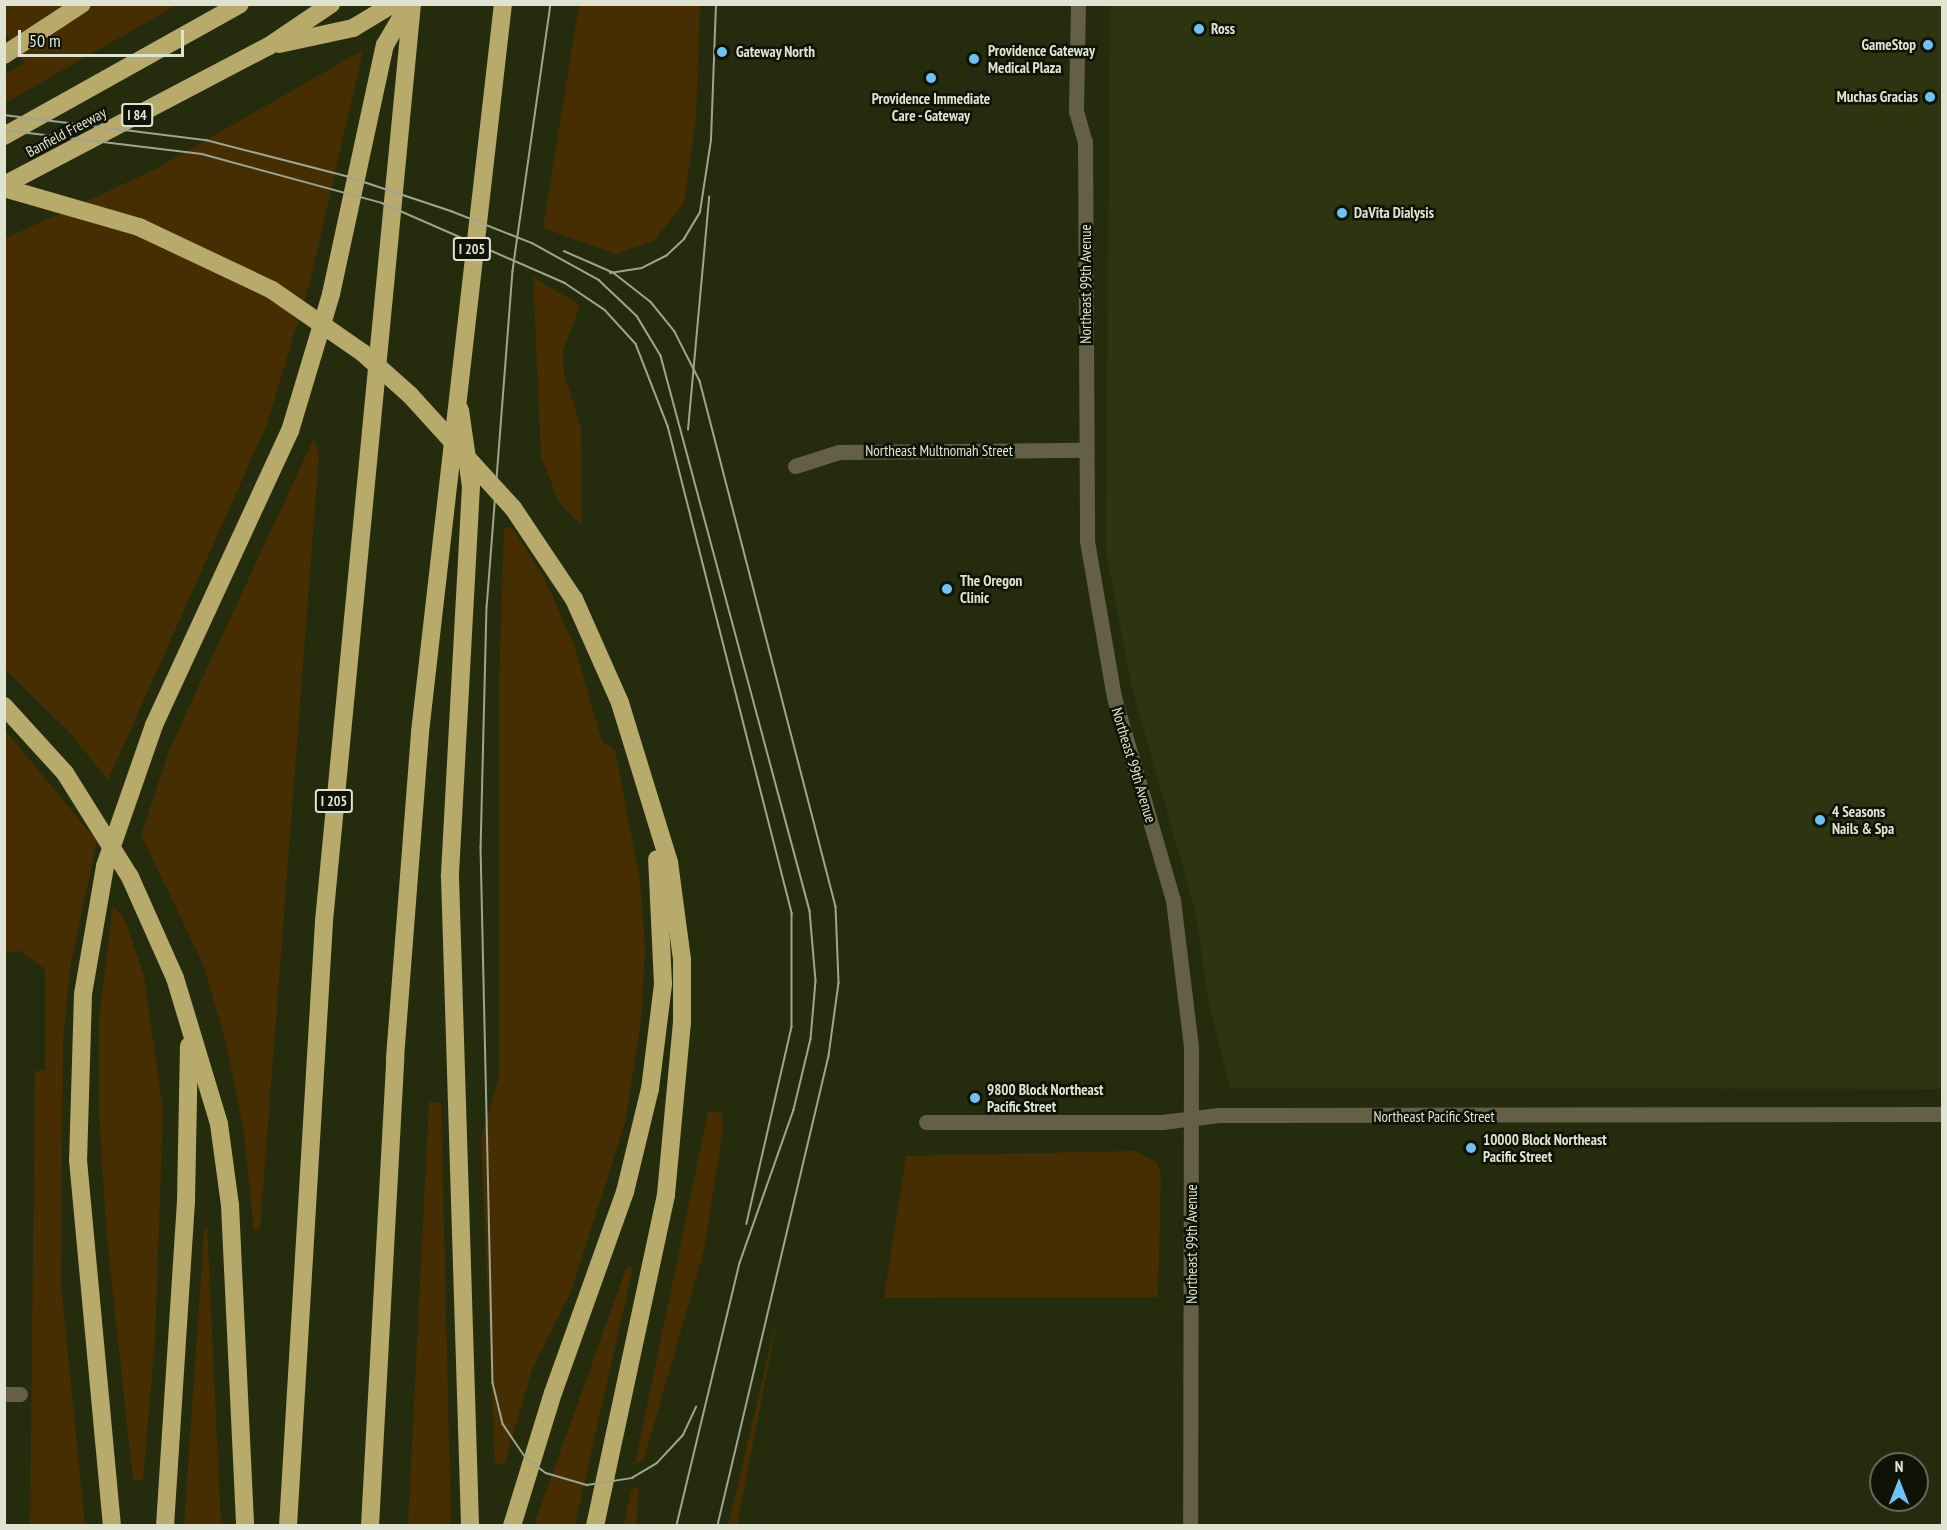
<!DOCTYPE html>
<html>
<head>
<meta charset="utf-8">
<style>
  body { margin:0 }
  #map { position:relative; width:1947px; height:1530px; overflow:hidden; background:#252c0e; font-family:"PT Sans Narrow",sans-serif }
  div>[style] { position:absolute }
  .built>* { inset:0; background:#2d3510 }
  .green>* { inset:0; background:#472d02 }
  .minor>* { height:15px; margin:-7.5px; padding:0 7.5px; transform-origin:7.5px; border-radius:7.5px; background:#645f46 }
  .highway>* { height:18px; margin:-9px; padding:0 9px; transform-origin:9px; border-radius:9px; background:#b7aa6b }
  .tram>* { height:1.5px; margin:-0.75px; padding:0 0.75px; transform-origin:0.75px; border-radius:0.75px; background:#a0a58f }
  .highway-bridge>* { height:18px; margin:-9px; padding:0 9px; transform-origin:9px; border-radius:9px; background:#b7aa6b }
  .dots>* { width:16px; height:16px; translate:-50% -50%; box-sizing:border-box; border:3px solid #0f1307; border-radius:50% }
  span { translate:-50% -50%; white-space:nowrap; text-align:center; line-height:1.15; -webkit-text-stroke:5px #0f1307; paint-order:stroke }
  .shield-label span { padding:2px 4px; background:#0f1307; border:2px solid; border-radius:4px; -webkit-text-stroke-width:0 }
  .shield-label { font-size:14px; color:#dfe4d2; font-weight:700 }
  .poi-label { font-size:15px; color:#dfe4d2; font-weight:700 }
  .left { translate:0 -50%; text-align:left }
  .right { translate:-100% -50%; text-align:right }
  .street-label { font-size:15px; color:#dfe4d2 }
  .frame { position:absolute; inset:0; border:6px solid #dfe4d2; pointer-events:none }
  .north { position:absolute; left:1869px; top:1452px; width:60px; height:60px; box-sizing:border-box; background:#0f1307; border:2px solid #626758; border-radius:50%; rotate:0deg; font-size:16px; font-weight:700; line-height:24px; text-align:center; color:#dfe4d2 }
  .north::after { content:''; display:block; margin:auto; width:21px; height:27px; background:#6fc2f4; clip-path:polygon(50% 0,100% 100%,50% 72%,0 100%) }
  .scale { position:absolute; left:18px; top:30px; width:166px; height:27px; box-sizing:border-box; border:3px solid #dfe4d2; border-top:0; padding-left:8px; font-size:18px; line-height:21px; white-space:nowrap; color:#dfe4d2; -webkit-text-stroke:4px #0f1307; paint-order:stroke }
</style>
</head>
<body>
<div id="map">
  <div class="built">
    <i style="clip-path:polygon(1110px 5px,1942px 5px,1942px 1089px,1230px 1088px,1209px 1005px,1195px 909px,1132px 688px,1106px 551px)"></i>
  </div>
  <div class="green">
    <i style="clip-path:polygon(11px 4px,177px 5px,5px 103px,4px 75px,25px 63px,5px 33px,5px 7px)"></i>
    <i style="clip-path:polygon(579px 5px,700px 5px,696px 117px,684px 203px,654px 241px,616px 254px,543px 228px)"></i>
    <i style="clip-path:polygon(363px 50px,311px 278px,267px 424px,108px 780px,71px 734px,5px 669px,4px 239px,154px 170px)"></i>
    <i style="clip-path:polygon(533px 277px,580px 305px,563px 350px,564px 373px,581px 428px,582px 526px,559px 502px,541px 457px)"></i>
    <i style="clip-path:polygon(314px 438px,319px 455px,260px 1229px,254px 1230px,243px 1126px,224px 1035px,203px 964px,141px 835px,170px 748px)"></i>
    <i style="clip-path:polygon(512px 527px,544px 578px,574px 645px,602px 741px,615px 750px,640px 880px,645px 948px,641px 1021px,625px 1123px,570px 1294px,532px 1370px,504px 1465px,495px 1463px,481px 1138px,499px 1078px,499px 686px,504px 528px)"></i>
    <i style="clip-path:polygon(4px 729px,97px 841px,71px 962px,63px 1042px,61px 1283px,85px 1525px,30px 1525px,35px 1071px,45px 1070px,45px 969px,20px 951px,5px 952px)"></i>
    <i style="clip-path:polygon(113px 905px,125px 920px,144px 976px,163px 1111px,155px 1341px,143px 1480px,133px 1480px,106px 1229px,99px 1111px,99px 1017px)"></i>
    <i style="clip-path:polygon(429px 1102px,441px 1103px,451px 1525px,408px 1525px)"></i>
    <i style="clip-path:polygon(708px 1112px,722px 1112px,723px 1129px,704px 1250px,644px 1459px,635px 1464px)"></i>
    <i style="clip-path:polygon(1135px 1151px,1156px 1162px,1161px 1174px,1158px 1297px,884px 1298px,906px 1156px)"></i>
    <i style="clip-path:polygon(207px 1224px,221px 1525px,184px 1525px,204px 1234px)"></i>
    <i style="clip-path:polygon(627px 1266px,633px 1267px,575px 1525px,534px 1525px)"></i>
    <i style="clip-path:polygon(780px 1306px,737px 1525px,728px 1525px)"></i>
    <i style="clip-path:polygon(639px 1486px,636px 1525px,624px 1525px,631px 1490px)"></i>
  </div>
  <div class="minor">
    <i style="left:1078px;top:4px;width:107px;rotate:91.1deg"></i>
    <i style="left:1076px;top:111px;width:32px;rotate:74deg"></i>
    <i style="left:1085px;top:142px;width:399px;rotate:89.7deg"></i>
    <i style="left:1087px;top:541px;width:158px;rotate:80.2deg"></i>
    <i style="left:1114px;top:697px;width:211px;rotate:73.8deg"></i>
    <i style="left:1173px;top:900px;width:148px;rotate:83deg"></i>
    <i style="left:1191px;top:1047px;width:479px;rotate:90.1deg"></i>
    <i style="left:795px;top:466px;width:46px;rotate:-17.7deg"></i>
    <i style="left:839px;top:452px;width:246px;rotate:-0.5deg"></i>
    <i style="left:926px;top:1122px;width:236px"></i>
    <i style="left:1162px;top:1122px;width:57px;rotate:-7deg"></i>
    <i style="left:1219px;top:1115px;width:723px;rotate:-0.08deg"></i>
    <i style="left:4px;top:1394px;width:16px"></i>
  </div>
  <div class="highway">
    <i style="left:279px;top:44px;width:76px;rotate:-12.2deg"></i>
    <i style="left:353px;top:28px;width:47px;rotate:-31deg"></i>
    <i style="left:4px;top:55px;width:93px;rotate:-33.2deg"></i>
    <i style="left:4px;top:136px;width:270px;rotate:-29.2deg"></i>
    <i style="left:4px;top:185px;width:299px;rotate:-27.7deg"></i>
    <i style="left:269px;top:46px;width:75px;rotate:-34.1deg"></i>
    <i style="left:460px;top:410px;width:77px;rotate:81.8deg"></i>
    <i style="left:471px;top:486px;width:392px;rotate:93.1deg"></i>
    <i style="left:450px;top:877px;width:649px;rotate:88.23deg"></i>
    <i style="left:513px;top:508px;width:110px;rotate:56.2deg"></i>
    <i style="left:574px;top:599px;width:114px;rotate:66.1deg"></i>
    <i style="left:620px;top:703px;width:166px;rotate:72.9deg"></i>
    <i style="left:669px;top:862px;width:98px;rotate:82.4deg"></i>
    <i style="left:682px;top:959px;width:63px;rotate:90deg"></i>
    <i style="left:682px;top:1022px;width:174px;rotate:95.3deg"></i>
    <i style="left:666px;top:1195px;width:339px;rotate:102.1deg"></i>
    <i style="left:4px;top:706px;width:91px;rotate:47.7deg"></i>
    <i style="left:65px;top:773px;width:123px;rotate:58deg"></i>
    <i style="left:130px;top:877px;width:111px;rotate:66deg"></i>
    <i style="left:175px;top:978px;width:152px;rotate:73.2deg"></i>
    <i style="left:219px;top:1124px;width:82px;rotate:82.3deg"></i>
    <i style="left:230px;top:1205px;width:321px;rotate:87.3deg"></i>
    <i style="left:154px;top:725px;width:324px;rotate:-65.2deg"></i>
    <i style="left:290px;top:431px;width:143px;rotate:-73.3deg"></i>
    <i style="left:331px;top:294px;width:255px;rotate:-77.8deg"></i>
    <i style="left:385px;top:45px;width:48px;rotate:-59.7deg"></i>
    <i style="left:83px;top:994px;width:166px;rotate:91.7deg"></i>
    <i style="left:78px;top:1160px;width:368px;rotate:84.7deg"></i>
    <i style="left:165px;top:1526px;width:326px;rotate:-86.3deg"></i>
    <i style="left:186px;top:1201px;width:155px;rotate:-88.9deg"></i>
    <i style="left:288px;top:1526px;width:606px;rotate:-86.59deg"></i>
    <i style="left:324px;top:921px;width:921px;rotate:-84.52deg"></i>
    <i style="left:370px;top:1526px;width:469px;rotate:-86.9deg"></i>
    <i style="left:395px;top:1058px;width:327px;rotate:-85.6deg"></i>
    <i style="left:420px;top:732px;width:733px;rotate:-83.5deg"></i>
    <i style="left:512px;top:1526px;width:139px;rotate:-72.9deg"></i>
    <i style="left:553px;top:1393px;width:214px;rotate:-70.3deg"></i>
    <i style="left:625px;top:1192px;width:106px;rotate:-76.4deg"></i>
    <i style="left:650px;top:1089px;width:106px;rotate:-82.9deg"></i>
    <i style="left:663px;top:984px;width:125px;rotate:-92.7deg"></i>
  </div>
  <div class="tram">
    <i style="left:551px;top:4px;width:270px;rotate:98.1deg"></i>
    <i style="left:513px;top:271px;width:336px;rotate:94.4deg"></i>
    <i style="left:487px;top:606px;width:241px;rotate:91.4deg"></i>
    <i style="left:481px;top:847px;width:536px;rotate:88.72deg"></i>
    <i style="left:493px;top:1383px;width:42px;rotate:76.3deg"></i>
    <i style="left:503px;top:1424px;width:41px;rotate:55.9deg"></i>
    <i style="left:526px;top:1458px;width:25px;rotate:37deg"></i>
    <i style="left:546px;top:1473px;width:43px;rotate:16.3deg"></i>
    <i style="left:587px;top:1485px;width:46px;rotate:-8.8deg"></i>
    <i style="left:632px;top:1478px;width:29px;rotate:-31deg"></i>
    <i style="left:657px;top:1463px;width:38px;rotate:-47deg"></i>
    <i style="left:683px;top:1435px;width:31px;rotate:-65deg"></i>
    <i style="left:4px;top:115px;width:204px;rotate:7.1deg"></i>
    <i style="left:206px;top:140px;width:145px;rotate:14.4deg"></i>
    <i style="left:346px;top:176px;width:111px;rotate:18.4deg"></i>
    <i style="left:451px;top:211px;width:87px;rotate:21.6deg"></i>
    <i style="left:532px;top:243px;width:77px;rotate:28.9deg"></i>
    <i style="left:599px;top:280px;width:52px;rotate:43.5deg"></i>
    <i style="left:637px;top:316px;width:47px;rotate:59deg"></i>
    <i style="left:661px;top:356px;width:575px;rotate:74.97deg"></i>
    <i style="left:810px;top:911px;width:70px;rotate:85.1deg"></i>
    <i style="left:816px;top:981px;width:58px;rotate:94.9deg"></i>
    <i style="left:811px;top:1039px;width:73px;rotate:103.5deg"></i>
    <i style="left:794px;top:1110px;width:162px;rotate:109.4deg"></i>
    <i style="left:740px;top:1263px;width:270px;rotate:103.5deg"></i>
    <i style="left:4px;top:130px;width:199px;rotate:6.9deg"></i>
    <i style="left:202px;top:154px;width:187px;rotate:15.2deg"></i>
    <i style="left:382px;top:203px;width:200px;rotate:23.6deg"></i>
    <i style="left:565px;top:283px;width:48px;rotate:34deg"></i>
    <i style="left:605px;top:310px;width:46px;rotate:47.6deg"></i>
    <i style="left:636px;top:344px;width:88px;rotate:68.7deg"></i>
    <i style="left:668px;top:426px;width:503px;rotate:75.71deg"></i>
    <i style="left:792px;top:913px;width:114px;rotate:90deg"></i>
    <i style="left:792px;top:1027px;width:202px;rotate:102.9deg"></i>
    <i style="left:564px;top:251px;width:55px;rotate:23.7deg"></i>
    <i style="left:614px;top:273px;width:47px;rotate:38.1deg"></i>
    <i style="left:651px;top:302px;width:38px;rotate:51deg"></i>
    <i style="left:675px;top:332px;width:55px;rotate:63deg"></i>
    <i style="left:700px;top:381px;width:543px;rotate:75.5deg"></i>
    <i style="left:836px;top:907px;width:76px;rotate:87.7deg"></i>
    <i style="left:839px;top:983px;width:74px;rotate:97.8deg"></i>
    <i style="left:829px;top:1056px;width:483px;rotate:103.3deg"></i>
    <i style="left:610px;top:273px;width:32px;rotate:-9deg"></i>
    <i style="left:642px;top:268px;width:27px;rotate:-27deg"></i>
    <i style="left:666px;top:256px;width:25px;rotate:-43deg"></i>
    <i style="left:684px;top:239px;width:31px;rotate:-59deg"></i>
    <i style="left:700px;top:212px;width:73px;rotate:-81.3deg"></i>
    <i style="left:711px;top:140px;width:136px;rotate:-87.9deg"></i>
    <i style="left:688px;top:430px;width:234px;rotate:-84.8deg"></i>
  </div>
  <div class="highway-bridge">
    <i style="left:4px;top:188px;width:141px;rotate:16.1deg"></i>
    <i style="left:139px;top:227px;width:147px;rotate:25.3deg"></i>
    <i style="left:272px;top:290px;width:111px;rotate:34.7deg"></i>
    <i style="left:363px;top:353px;width:63px;rotate:41.8deg"></i>
    <i style="left:410px;top:395px;width:153px;rotate:47.7deg"></i>
    <i style="left:83px;top:994px;width:130px;rotate:-80.2deg"></i>
    <i style="left:105px;top:866px;width:149px;rotate:-70.8deg"></i>
  </div>
  <div class="dots">
    <i style="left:1199px;top:29px;background:#6fc2f4"></i>
    <i style="left:1928px;top:45px;background:#6fc2f4"></i>
    <i style="left:722px;top:52px;background:#6fc2f4"></i>
    <i style="left:974px;top:59px;background:#6fc2f4"></i>
    <i style="left:931px;top:78px;background:#6fc2f4"></i>
    <i style="left:1930px;top:97px;background:#6fc2f4"></i>
    <i style="left:1342px;top:213px;background:#6fc2f4"></i>
    <i style="left:947px;top:589px;background:#6fc2f4"></i>
    <i style="left:1820px;top:820px;background:#6fc2f4"></i>
    <i style="left:975px;top:1098px;background:#6fc2f4"></i>
    <i style="left:1471px;top:1148px;background:#6fc2f4"></i>
  </div>
  <div class="shield-label">
    <span style="left:137px;top:115px">I 84</span>
    <span style="left:472px;top:249px">I 205</span>
    <span style="left:334px;top:801px">I 205</span>
  </div>
  <div class="poi-label">
    <span class="left" style="left:1211px;top:29px">Ross</span>
    <span class="right" style="left:1916px;top:45px">GameStop</span>
    <span class="left" style="left:988px;top:59px">Providence Gateway<br>Medical Plaza</span>
    <span class="left" style="left:736px;top:52px">Gateway North</span>
    <span class="right" style="left:1918px;top:97px">Muchas Gracias</span>
    <span style="left:931px;top:107px">Providence Immediate<br>Care - Gateway</span>
    <span class="left" style="left:1354px;top:213px">DaVita Dialysis</span>
    <span class="left" style="left:960px;top:589px">The Oregon<br>Clinic</span>
    <span class="left" style="left:1832px;top:820px">4 Seasons<br>Nails &amp; Spa</span>
    <span class="left" style="left:987px;top:1098px">9800 Block Northeast<br>Pacific Street</span>
    <span class="left" style="left:1483px;top:1148px">10000 Block Northeast<br>Pacific Street</span>
  </div>
  <div class="street-label">
    <span style="left:66px;top:132px;rotate:-28deg">Banfield Freeway</span>
    <span style="left:1086px;top:284px;rotate:-90deg">Northeast 99th Avenue</span>
    <span style="left:939px;top:451px">Northeast Multnomah Street</span>
    <span style="left:1134px;top:765px;rotate:73deg">Northeast 99th Avenue</span>
    <span style="left:1434px;top:1117px">Northeast Pacific Street</span>
    <span style="left:1192px;top:1244px;rotate:-90deg">Northeast 99th Avenue</span>
  </div>
  <div class="frame"></div>
  <div class="north">N</div>
  <div class="scale">50 m</div>
</div>
</body>
</html>
